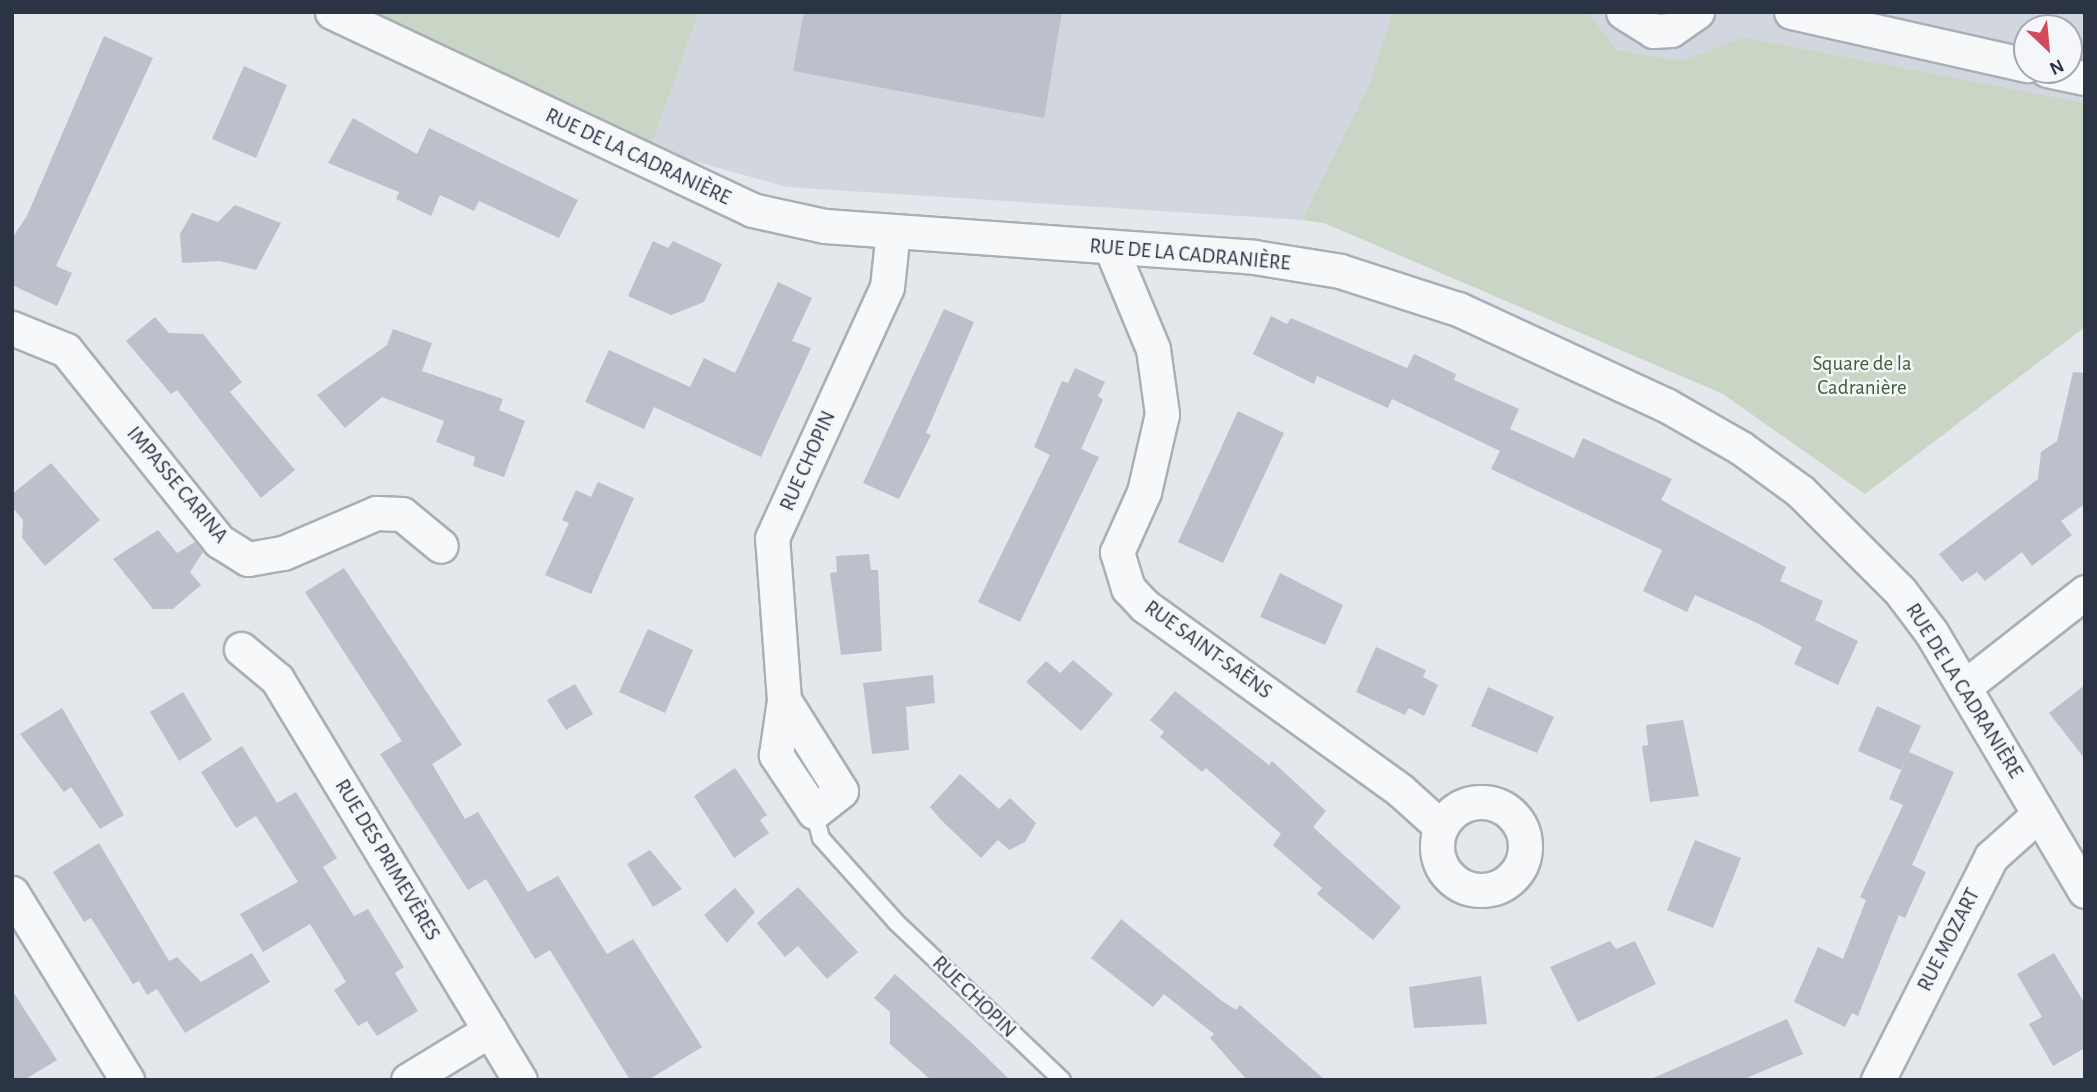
<!DOCTYPE html>
<html>
<head>
<meta charset="utf-8">
<style>
  body { margin:0 }
  #map { position:relative; width:2097px; height:1092px; overflow:hidden; background:#e4e7ec; font-family:"Alegreya Sans",sans-serif }
  div>[style] { position:absolute }
  .built>* { inset:0; background:#d2d6de }
  .green>* { inset:0; background:#c9d6c5 }
  .building>* { inset:0; background:#bbc0ca }
  .roads { filter:drop-shadow(2px 0 #a9aeb7) drop-shadow(-2px 0 #a9aeb7) drop-shadow(0 2px #a9aeb7) drop-shadow(0 -2px #a9aeb7) }
  .lane>* { height:16px; margin:-8px; padding:0 8px; transform-origin:8px; border-radius:8px; background:#f7f8fa }
  .street>* { height:33px; margin:-16.5px; padding:0 16.5px; transform-origin:16.5px; border-radius:16.5px; background:#f7f8fa }
  .street>.ring { margin:-16.5px; padding:0; box-sizing:content-box; background:none; border:33px solid #f7f8fa; border-radius:50% }
  span { translate:-50% -50%; white-space:nowrap; text-align:center; line-height:1.15; -webkit-text-stroke:5px #f4f6f9; paint-order:stroke }
  .street-label { font-size:21px; color:#2b3445 }
  .park-label { font-size:21px; color:#3f6138 }
  .frame { position:absolute; inset:0; border:14px solid #2b3445; pointer-events:none }
  .north { position:absolute; left:2013px; top:14px; width:70px; height:70px; box-sizing:border-box; background:#f4f6f9; border:2px solid #a4a8b1; border-radius:50%; rotate:154deg; font-size:19px; font-weight:700; line-height:28px; text-align:center; color:#2b3445 }
  .north::after { content:''; display:block; margin:auto; width:24px; height:32px; background:#d1495b; clip-path:polygon(50% 0,100% 100%,50% 72%,0 100%) }
</style>
</head>
<body>
<div id="map">
  <div class="built">
    <i style="clip-path:polygon(699px 12px,1393px 12px,1370px 82px,1302px 220px,787px 187px,650px 149px)"></i>
    <i style="clip-path:polygon(evenodd,1588px 12px,2085px 12px,2085px 103px,1743px 37px,1681px 61px,1617px 50px,1588px 12px,2027px 28px,2069px 28px,2069px 70px,2027px 70px,2027px 28px)"></i>
  </div>
  <div class="green">
    <i style="clip-path:polygon(366px 12px,699px 12px,650px 149px)"></i>
    <i style="clip-path:polygon(1393px 12px,1588px 12px,1617px 50px,1681px 61px,1743px 37px,2085px 103px,2085px 327px,1865px 494px,1723px 394px,1324px 223px,1302px 220px,1370px 82px)"></i>
  </div>
  <div class="building">
    <i style="clip-path:polygon(804px 12px,1062px 12px,1044px 118px,793px 71px)"></i>
    <i style="clip-path:polygon(104px 36px,153px 58px,56px 266px,72px 273px,57px 306px,12px 285px,12px 238px,27px 216px)"></i>
    <i style="clip-path:polygon(244px 66px,287px 85px,256px 158px,212px 139px)"></i>
    <i style="clip-path:polygon(353px 118px,417px 154px,429px 128px,578px 200px,559px 238px,479px 201px,474px 211px,440px 195px,431px 216px,396px 199px,399px 192px,328px 163px)"></i>
    <i style="clip-path:polygon(235px 205px,281px 223px,256px 270px,220px 261px,182px 263px,180px 234px,192px 213px,218px 222px)"></i>
    <i style="clip-path:polygon(653px 241px,668px 248px,673px 241px,722px 264px,704px 302px,671px 315px,628px 296px)"></i>
    <i style="clip-path:polygon(778px 282px,812px 298px,792px 341px,811px 348px,761px 457px,654px 407px,644px 429px,585px 402px,609px 350px,690px 387px,704px 358px,735px 373px)"></i>
    <i style="clip-path:polygon(944px 309px,974px 322px,926px 433px,931px 435px,899px 499px,863px 483px)"></i>
    <i style="clip-path:polygon(1271px 316px,1287px 324px,1291px 318px,1407px 368px,1414px 354px,1456px 374px,1454px 380px,1519px 409px,1510px 429px,1574px 458px,1583px 438px,1672px 479px,1661px 500px,1786px 567px,1780px 581px,1823px 601px,1815px 620px,1858px 641px,1838px 685px,1794px 664px,1802px 647px,1759px 624px,1695px 595px,1687px 612px,1643px 591px,1662px 550px,1491px 469px,1500px 451px,1392px 399px,1388px 408px,1317px 376px,1314px 384px,1253px 354px)"></i>
    <i style="clip-path:polygon(155px 317px,169px 333px,203px 334px,242px 382px,230px 392px,295px 470px,261px 498px,177px 390px,171px 394px,126px 341px)"></i>
    <i style="clip-path:polygon(393px 329px,432px 343px,422px 371px,503px 399px,499px 410px,525px 421px,504px 477px,473px 466px,475px 457px,436px 442px,444px 421px,382px 397px,345px 428px,317px 395px,387px 345px)"></i>
    <i style="clip-path:polygon(1075px 368px,1105px 382px,1098px 396px,1103px 400px,1081px 449px,1099px 457px,1020px 622px,978px 602px,1050px 455px,1034px 447px,1062px 381px,1068px 383px)"></i>
    <i style="clip-path:polygon(2073px 372px,2085px 373px,2085px 504px,2061px 521px,2072px 535px,2032px 566px,2022px 552px,1985px 581px,1977px 572px,1962px 582px,1939px 554px,2038px 479px,2041px 452px,2057px 441px)"></i>
    <i style="clip-path:polygon(1238px 411px,1284px 433px,1223px 563px,1178px 542px)"></i>
    <i style="clip-path:polygon(51px 463px,100px 520px,45px 566px,22px 538px,23px 520px,12px 507px,12px 494px)"></i>
    <i style="clip-path:polygon(598px 482px,634px 498px,591px 594px,545px 575px,569px 523px,562px 520px,576px 490px,591px 497px)"></i>
    <i style="clip-path:polygon(158px 530px,177px 553px,195px 542px,203px 552px,190px 572px,201px 585px,173px 609px,153px 609px,113px 559px)"></i>
    <i style="clip-path:polygon(869px 554px,871px 570px,878px 570px,882px 651px,841px 655px,830px 573px,837px 572px,836px 556px)"></i>
    <i style="clip-path:polygon(344px 568px,462px 745px,432px 764px,465px 819px,478px 812px,528px 892px,558px 876px,607px 954px,633px 939px,702px 1047px,648px 1080px,630px 1080px,550px 950px,535px 959px,486px 879px,468px 890px,380px 754px,402px 741px,305px 592px)"></i>
    <i style="clip-path:polygon(1280px 573px,1343px 605px,1325px 645px,1260px 617px)"></i>
    <i style="clip-path:polygon(648px 629px,693px 650px,665px 713px,619px 692px)"></i>
    <i style="clip-path:polygon(1376px 647px,1426px 670px,1423px 677px,1438px 685px,1424px 716px,1409px 708px,1405px 715px,1356px 692px)"></i>
    <i style="clip-path:polygon(1073px 660px,1113px 694px,1081px 731px,1026px 682px,1046px 661px,1060px 673px)"></i>
    <i style="clip-path:polygon(933px 675px,935px 703px,906px 707px,909px 750px,872px 754px,863px 683px)"></i>
    <i style="clip-path:polygon(575px 684px,593px 714px,566px 730px,547px 700px)"></i>
    <i style="clip-path:polygon(2085px 685px,2085px 759px,2049px 713px)"></i>
    <i style="clip-path:polygon(1488px 687px,1554px 717px,1537px 753px,1471px 726px)"></i>
    <i style="clip-path:polygon(1175px 691px,1269px 765px,1272px 761px,1326px 811px,1313px 827px,1401px 907px,1373px 940px,1317px 894px,1322px 888px,1273px 845px,1281px 834px,1206px 768px,1202px 772px,1160px 737px,1164px 732px,1150px 720px)"></i>
    <i style="clip-path:polygon(183px 692px,212px 740px,179px 761px,150px 712px)"></i>
    <i style="clip-path:polygon(1877px 706px,1921px 726px,1901px 770px,1858px 751px)"></i>
    <i style="clip-path:polygon(62px 708px,124px 815px,100px 829px,71px 787px,64px 792px,20px 734px)"></i>
    <i style="clip-path:polygon(1683px 720px,1699px 796px,1650px 802px,1642px 746px,1648px 745px,1646px 725px)"></i>
    <i style="clip-path:polygon(242px 746px,277px 803px,296px 792px,337px 858px,323px 867px,354px 916px,368px 909px,404px 967px,395px 973px,418px 1011px,377px 1036px,367px 1021px,358px 1026px,334px 990px,346px 982px,310px 924px,263px 952px,240px 914px,298px 882px,256px 816px,236px 828px,201px 772px)"></i>
    <i style="clip-path:polygon(1909px 752px,1954px 772px,1912px 865px,1926px 872px,1905px 918px,1899px 915px,1858px 1016px,1852px 1013px,1845px 1027px,1794px 1002px,1818px 947px,1843px 959px,1866px 900px,1860px 897px,1903px 805px,1889px 799px)"></i>
    <i style="clip-path:polygon(735px 768px,767px 815px,760px 820px,769px 833px,734px 858px,694px 796px)"></i>
    <i style="clip-path:polygon(960px 774px,999px 809px,1010px 798px,1036px 823px,1025px 842px,1009px 850px,998px 840px,981px 858px,941px 820px,930px 807px)"></i>
    <i style="clip-path:polygon(1695px 840px,1741px 858px,1713px 928px,1667px 910px)"></i>
    <i style="clip-path:polygon(99px 843px,169px 961px,177px 957px,201px 982px,252px 953px,270px 982px,185px 1033px,157px 989px,147px 995px,139px 981px,133px 984px,91px 918px,84px 922px,53px 872px)"></i>
    <i style="clip-path:polygon(650px 850px,682px 889px,653px 907px,627px 864px)"></i>
    <i style="clip-path:polygon(798px 887px,858px 952px,827px 979px,798px 946px,785px 957px,757px 923px)"></i>
    <i style="clip-path:polygon(735px 888px,755px 912px,727px 943px,704px 915px)"></i>
    <i style="clip-path:polygon(1121px 919px,1222px 1001px,1236px 1010px,1240px 1005px,1325px 1080px,1247px 1080px,1210px 1038px,1214px 1034px,1164px 994px,1153px 1007px,1091px 958px)"></i>
    <i style="clip-path:polygon(1610px 941px,1616px 949px,1635px 941px,1656px 984px,1578px 1022px,1550px 967px)"></i>
    <i style="clip-path:polygon(2054px 953px,2085px 1004px,2085px 1048px,2053px 1066px,2029px 1024px,2042px 1017px,2017px 974px)"></i>
    <i style="clip-path:polygon(895px 974px,972px 1043px,1010px 1080px,931px 1080px,890px 1044px,890px 1012px,874px 998px)"></i>
    <i style="clip-path:polygon(1481px 976px,1487px 1024px,1414px 1028px,1409px 987px)"></i>
    <i style="clip-path:polygon(12px 990px,57px 1060px,24px 1080px,12px 1080px)"></i>
    <i style="clip-path:polygon(1787px 1019px,1803px 1054px,1742px 1080px,1649px 1080px)"></i>
  </div>
  <div class="roads">
    <div class="lane">
      <i style="left:814px;top:812px;width:27px;rotate:75deg"></i>
      <i style="left:821px;top:838px;width:113px;rotate:48.2deg"></i>
      <i style="left:896px;top:922px;width:229px;rotate:43.6deg"></i>
    </div>
    <div class="street">
      <i style="left:332px;top:12px;width:464px;rotate:25.2deg"></i>
      <i style="left:752px;top:210px;width:75px;rotate:12.4deg"></i>
      <i style="left:825px;top:226px;width:430px;rotate:4.1deg"></i>
      <i style="left:1254px;top:257px;width:87px;rotate:9.2deg"></i>
      <i style="left:1340px;top:271px;width:124px;rotate:17.9deg"></i>
      <i style="left:1458px;top:309px;width:229px;rotate:24.8deg"></i>
      <i style="left:1666px;top:405px;width:86px;rotate:29.8deg"></i>
      <i style="left:1741px;top:448px;width:73px;rotate:36.1deg"></i>
      <i style="left:1800px;top:491px;width:141px;rotate:45deg"></i>
      <i style="left:1900px;top:591px;width:51px;rotate:52.9deg"></i>
      <i style="left:1931px;top:632px;width:301px;rotate:59.3deg"></i>
      <i style="left:1623px;top:12px;width:36px;rotate:32deg"></i>
      <i style="left:1653px;top:31px;width:18px;rotate:-3deg"></i>
      <i style="left:1671px;top:30px;width:32px;rotate:-35deg"></i>
      <i style="left:1791px;top:12px;width:242px;rotate:12.7deg"></i>
      <i style="left:2047px;top:70px;width:39px;rotate:12deg"></i>
      <i style="left:1111px;top:248px;width:109px;rotate:67.4deg"></i>
      <i style="left:1153px;top:349px;width:66px;rotate:82.1deg"></i>
      <i style="left:1162px;top:414px;width:80px;rotate:103deg"></i>
      <i style="left:1144px;top:492px;width:66px;rotate:114.2deg"></i>
      <i style="left:1117px;top:552px;width:38px;rotate:73deg"></i>
      <i style="left:1128px;top:588px;width:25px;rotate:47deg"></i>
      <i style="left:1145px;top:606px;width:314px;rotate:35.8deg"></i>
      <i style="left:1400px;top:790px;width:55px;rotate:42.1deg"></i>
      <i style="left:12px;top:328px;width:58px;rotate:22.2deg"></i>
      <i style="left:66px;top:350px;width:245px;rotate:51.3deg"></i>
      <i style="left:219px;top:541px;width:34px;rotate:32deg"></i>
      <i style="left:248px;top:559px;width:36px;rotate:-10deg"></i>
      <i style="left:283px;top:553px;width:101px;rotate:-23.3deg"></i>
      <i style="left:376px;top:513px;width:26px;rotate:2deg"></i>
      <i style="left:402px;top:514px;width:50px;rotate:39.4deg"></i>
      <i style="left:241px;top:649px;width:47px;rotate:39.8deg"></i>
      <i style="left:277px;top:679px;width:469px;rotate:58.8deg"></i>
      <i style="left:1964px;top:687px;width:154px;rotate:-38.1deg"></i>
      <i style="left:784px;top:700px;width:107px;rotate:57.9deg"></i>
      <i style="left:841px;top:791px;width:34px;rotate:142deg"></i>
      <i style="left:814px;top:812px;width:69px;rotate:-123.7deg"></i>
      <i style="left:776px;top:755px;width:56px;rotate:-81.7deg"></i>
      <i style="left:784px;top:700px;width:162px;rotate:-94.2deg"></i>
      <i style="left:772px;top:538px;width:276px;rotate:-65.4deg"></i>
      <i style="left:887px;top:287px;width:56px;rotate:-83.9deg"></i>
      <i class="ring" style="left:1437px;top:802px;width:55px;height:55px"></i>
      <i style="left:12px;top:893px;width:220px;rotate:58.4deg"></i>
      <i style="left:408px;top:1080px;width:96px;rotate:-31.4deg"></i>
      <i style="left:1878px;top:1080px;width:250px;rotate:-63.1deg"></i>
      <i style="left:1991px;top:857px;width:64px;rotate:-41.9deg"></i>
    </div>
  </div>
  <div class="street-label">
    <span style="left:638px;top:157px;rotate:25deg">RUE DE LA CADRANIÈRE</span>
    <span style="left:1190px;top:255px;rotate:5deg">RUE DE LA CADRANIÈRE</span>
    <span style="left:808px;top:461px;rotate:-66deg">RUE CHOPIN</span>
    <span style="left:177px;top:485px;rotate:50deg">IMPASSE CARINA</span>
    <span style="left:1208px;top:650px;rotate:36deg">RUE SAINT-SAËNS</span>
    <span style="left:1964px;top:691px;rotate:58deg">RUE DE LA CADRANIÈRE</span>
    <span style="left:387px;top:860px;rotate:59deg">RUE DES PRIMEVÈRES</span>
    <span style="left:1949px;top:940px;rotate:-63deg">RUE MOZART</span>
    <span style="left:974px;top:997px;rotate:44deg">RUE CHOPIN</span>
  </div>
  <div class="park-label">
    <span style="left:1862px;top:376px">Square de la<br>Cadranière</span>
  </div>
  <div class="frame"></div>
  <div class="north">N</div>
</div>
</body>
</html>
